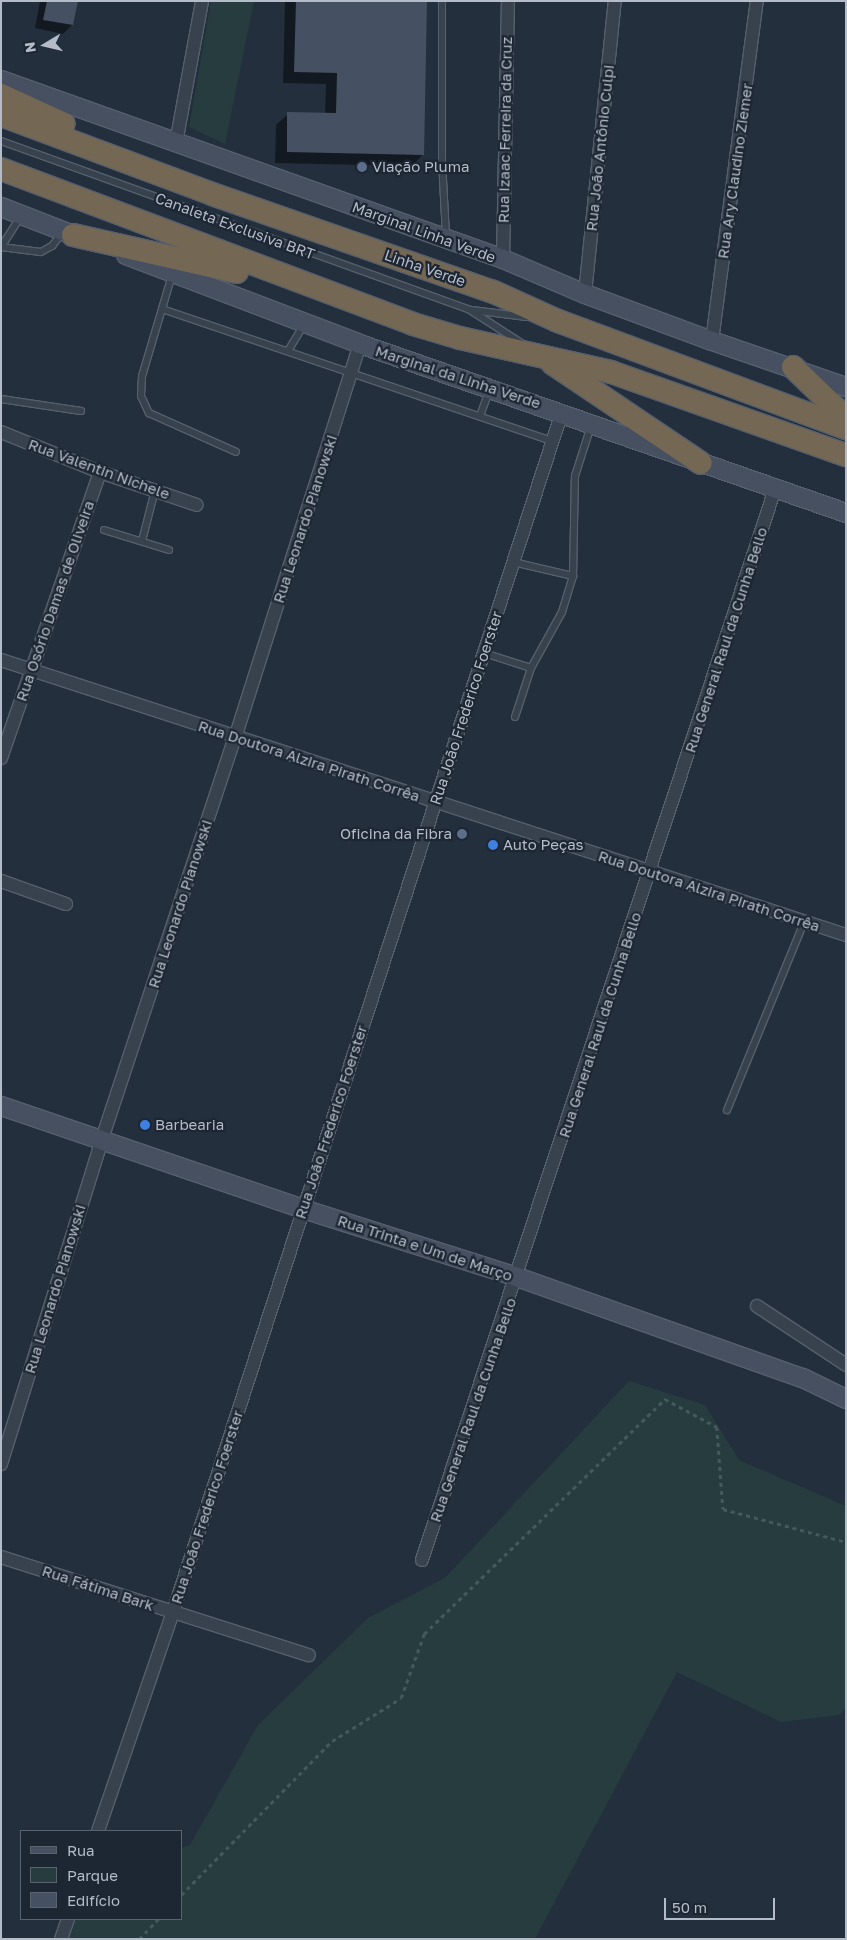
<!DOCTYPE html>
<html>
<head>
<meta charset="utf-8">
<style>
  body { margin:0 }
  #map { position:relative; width:847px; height:1940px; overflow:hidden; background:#242f3e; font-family:"Golos Text",sans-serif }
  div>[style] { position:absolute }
  .green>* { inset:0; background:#263c3f }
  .shadow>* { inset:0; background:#0007 }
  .building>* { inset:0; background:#455162 }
  .path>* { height:2.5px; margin-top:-1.25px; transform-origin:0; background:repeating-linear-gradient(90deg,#44595c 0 4px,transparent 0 8px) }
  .roads { filter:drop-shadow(1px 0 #565f6c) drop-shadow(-1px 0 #565f6c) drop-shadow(0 1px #565f6c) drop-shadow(0 -1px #565f6c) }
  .lane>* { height:6px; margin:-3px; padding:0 3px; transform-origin:3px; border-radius:3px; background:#38414e }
  .street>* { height:12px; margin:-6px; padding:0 6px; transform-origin:6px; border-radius:6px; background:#38414e }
  .secondary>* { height:18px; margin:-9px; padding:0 9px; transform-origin:9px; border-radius:9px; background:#465061 }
  .highway>* { height:22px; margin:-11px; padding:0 11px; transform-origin:11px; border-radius:11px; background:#746855 }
  .dots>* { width:14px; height:14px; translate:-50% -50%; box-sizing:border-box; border:2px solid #1d2633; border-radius:50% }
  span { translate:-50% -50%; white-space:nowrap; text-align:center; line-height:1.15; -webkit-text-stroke:4.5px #1d2633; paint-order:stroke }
  .street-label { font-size:15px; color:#b4bcc9 }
  .poi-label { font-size:15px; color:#b4bcc9 }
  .left { translate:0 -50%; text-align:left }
  .right { translate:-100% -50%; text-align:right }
  .frame { position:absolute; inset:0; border:2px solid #b4bcc9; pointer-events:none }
  .legend { position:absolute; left:20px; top:1830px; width:162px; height:90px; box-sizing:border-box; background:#1d2633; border:1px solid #59626f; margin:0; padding:6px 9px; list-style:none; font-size:15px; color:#b4bcc9 }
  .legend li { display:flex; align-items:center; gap:10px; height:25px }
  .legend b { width:25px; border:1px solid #59626f }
  .north { position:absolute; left:20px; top:20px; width:50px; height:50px; -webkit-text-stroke:4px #1d2633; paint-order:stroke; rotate:261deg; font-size:14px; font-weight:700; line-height:20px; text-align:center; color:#b4bcc9 }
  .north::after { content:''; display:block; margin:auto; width:18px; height:22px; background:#b4bcc9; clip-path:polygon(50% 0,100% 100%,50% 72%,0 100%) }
  .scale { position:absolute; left:664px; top:1898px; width:111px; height:22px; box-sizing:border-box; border:2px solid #b4bcc9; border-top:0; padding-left:6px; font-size:15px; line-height:18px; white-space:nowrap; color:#b4bcc9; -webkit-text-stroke:4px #1d2633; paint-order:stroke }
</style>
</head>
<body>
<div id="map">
  <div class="green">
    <i style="clip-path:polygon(211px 1px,254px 1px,225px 144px,189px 127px)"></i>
    <i style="clip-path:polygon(629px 1381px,705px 1405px,739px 1460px,846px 1506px,846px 1708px,839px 1715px,781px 1722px,677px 1672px,535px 1939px,68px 1939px,75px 1919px,181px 1919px,181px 1848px,190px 1845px,258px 1725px,368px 1618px,445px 1578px)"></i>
  </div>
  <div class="shadow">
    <i style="clip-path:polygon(40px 1px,78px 1px,72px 25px,63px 34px,35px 28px)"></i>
    <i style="clip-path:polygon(285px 1px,426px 1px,423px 154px,412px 166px,275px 163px,276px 125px,288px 114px,325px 114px,326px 84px,283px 83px)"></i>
  </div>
  <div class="building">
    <i style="clip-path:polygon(47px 1px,78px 1px,73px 25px,43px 20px)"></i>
    <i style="clip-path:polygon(296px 1px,427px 1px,424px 155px,287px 152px,287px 112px,336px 113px,337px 73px,294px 72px)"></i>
  </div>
  <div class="path">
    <i style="left:181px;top:1895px;width:216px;rotate:-45.6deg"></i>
    <i style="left:332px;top:1741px;width:81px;rotate:-31.9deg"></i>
    <i style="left:401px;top:1698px;width:68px;rotate:-70.2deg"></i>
    <i style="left:424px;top:1634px;width:337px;rotate:-44.3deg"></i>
    <i style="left:665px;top:1399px;width:59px;rotate:28.3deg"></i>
    <i style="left:717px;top:1427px;width:82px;rotate:85.8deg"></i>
    <i style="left:723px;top:1509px;width:127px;rotate:15deg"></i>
    <i style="left:139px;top:1939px;width:28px;rotate:-46deg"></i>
  </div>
  <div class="roads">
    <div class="lane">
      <i style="left:442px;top:1px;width:159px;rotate:90deg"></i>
      <i style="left:442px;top:160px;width:76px;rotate:87deg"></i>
      <i style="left:1px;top:141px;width:499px;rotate:19.8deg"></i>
      <i style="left:470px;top:310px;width:63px;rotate:32.7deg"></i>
      <i style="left:1px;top:247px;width:40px;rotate:7.1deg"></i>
      <i style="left:41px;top:252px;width:13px;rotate:-29deg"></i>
      <i style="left:52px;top:246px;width:16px;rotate:-52deg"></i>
      <i style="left:1px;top:247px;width:37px;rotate:-57deg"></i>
      <i style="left:172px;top:275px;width:105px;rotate:106.5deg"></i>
      <i style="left:142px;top:376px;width:20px;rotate:93deg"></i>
      <i style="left:141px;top:396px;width:19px;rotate:65deg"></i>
      <i style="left:149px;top:413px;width:95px;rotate:24.1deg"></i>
      <i style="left:162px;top:309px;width:412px;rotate:18.7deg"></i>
      <i style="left:472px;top:310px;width:55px;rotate:7.3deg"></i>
      <i style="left:288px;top:351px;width:31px;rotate:-59deg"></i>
      <i style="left:1px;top:399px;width:81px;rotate:8.5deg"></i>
      <i style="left:480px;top:416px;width:27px;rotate:-70deg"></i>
      <i style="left:104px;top:530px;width:68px;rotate:17.1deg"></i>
      <i style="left:142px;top:541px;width:53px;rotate:-75.7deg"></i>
      <i style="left:513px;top:562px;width:62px;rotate:13.1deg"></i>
      <i style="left:484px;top:653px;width:49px;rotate:17.7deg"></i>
      <i style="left:515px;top:717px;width:52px;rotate:-71.9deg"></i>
      <i style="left:531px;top:668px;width:64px;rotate:-61deg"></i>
      <i style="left:562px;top:612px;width:38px;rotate:-73deg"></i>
      <i style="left:573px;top:576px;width:100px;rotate:-88.9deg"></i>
      <i style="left:575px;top:476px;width:52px;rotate:-72.3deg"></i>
      <i style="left:727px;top:1110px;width:203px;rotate:-67.7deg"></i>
    </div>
    <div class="street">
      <i style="left:176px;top:143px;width:144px;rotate:-79.6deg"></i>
      <i style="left:503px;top:259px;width:258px;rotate:-88.9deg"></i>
      <i style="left:585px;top:294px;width:295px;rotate:-84.2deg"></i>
      <i style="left:712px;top:341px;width:343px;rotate:-82.5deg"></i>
      <i style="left:1px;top:432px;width:107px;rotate:22deg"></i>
      <i style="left:100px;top:472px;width:102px;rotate:18.8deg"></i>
      <i style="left:1px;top:660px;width:889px;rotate:18.03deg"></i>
      <i style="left:1px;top:758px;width:303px;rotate:-70.9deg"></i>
      <i style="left:1px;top:881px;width:69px;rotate:19.5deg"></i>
      <i style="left:757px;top:1306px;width:107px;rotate:33.5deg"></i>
      <i style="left:1px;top:1464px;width:337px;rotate:-72.7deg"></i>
      <i style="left:101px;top:1142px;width:426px;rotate:-71.7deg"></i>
      <i style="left:235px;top:738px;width:413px;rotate:-72.4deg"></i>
      <i style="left:1px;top:1557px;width:323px;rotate:17.7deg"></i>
      <i style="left:422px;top:1560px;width:1128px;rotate:-71.76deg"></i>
      <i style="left:98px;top:1831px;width:231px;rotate:-71.1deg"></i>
      <i style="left:173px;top:1612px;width:1261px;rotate:-72.04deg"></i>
      <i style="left:61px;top:1939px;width:21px;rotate:-71deg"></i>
    </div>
    <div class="secondary">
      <i style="left:1px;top:80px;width:533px;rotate:19.62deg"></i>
      <i style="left:503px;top:259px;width:89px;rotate:23.1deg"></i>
      <i style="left:585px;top:294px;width:135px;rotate:20.3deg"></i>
      <i style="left:712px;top:341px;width:142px;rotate:18.9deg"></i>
      <i style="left:1px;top:207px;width:91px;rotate:21.2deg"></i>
      <i style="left:126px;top:255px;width:250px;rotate:20.8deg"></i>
      <i style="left:360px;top:344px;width:515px;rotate:19.17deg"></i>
      <i style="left:1px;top:1106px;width:319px;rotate:18.8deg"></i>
      <i style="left:303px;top:1209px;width:225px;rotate:17.6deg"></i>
      <i style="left:517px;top:1277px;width:303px;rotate:19.5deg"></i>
      <i style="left:803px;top:1378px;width:48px;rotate:26deg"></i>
    </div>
    <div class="highway">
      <i style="left:1px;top:95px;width:69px;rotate:24.7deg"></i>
      <i style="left:1px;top:115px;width:225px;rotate:20.5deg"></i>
      <i style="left:212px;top:194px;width:299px;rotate:19.2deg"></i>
      <i style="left:494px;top:292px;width:70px;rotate:24.4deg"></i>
      <i style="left:558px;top:321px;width:307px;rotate:20.4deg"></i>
      <i style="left:1px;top:169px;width:440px;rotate:20.6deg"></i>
      <i style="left:413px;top:324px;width:49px;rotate:16.6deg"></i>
      <i style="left:460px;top:338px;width:155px;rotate:12.7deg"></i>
      <i style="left:611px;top:372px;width:249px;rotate:19.5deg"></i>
      <i style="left:73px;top:235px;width:168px;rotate:12.7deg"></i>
      <i style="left:552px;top:363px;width:179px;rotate:33.9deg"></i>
      <i style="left:793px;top:367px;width:74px;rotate:43.9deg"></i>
    </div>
  </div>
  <div class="dots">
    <i style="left:362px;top:167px;background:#5c6f8a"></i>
    <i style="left:462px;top:834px;background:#5c6f8a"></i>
    <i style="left:493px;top:845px;background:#3f7fe0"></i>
    <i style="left:145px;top:1125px;background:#3f7fe0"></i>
  </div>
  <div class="street-label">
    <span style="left:505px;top:130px;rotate:-89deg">Rua Izaac Ferreira da Cruz</span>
    <span style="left:600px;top:148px;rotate:-84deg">Rua João Antônio Culpi</span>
    <span style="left:735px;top:171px;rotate:-82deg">Rua Ary Claudino Ziemer</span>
    <span style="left:235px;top:226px;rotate:20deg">Canaleta Exclusiva BRT</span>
    <span style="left:424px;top:232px;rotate:20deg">Marginal Linha Verde</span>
    <span style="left:425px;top:268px;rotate:19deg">Linha Verde</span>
    <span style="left:458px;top:377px;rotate:18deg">Marginal da Linha Verde</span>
    <span style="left:99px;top:469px;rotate:20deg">Rua Valentin Nichele</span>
    <span style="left:305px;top:519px;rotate:-72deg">Rua Leonardo Pianowski</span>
    <span style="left:55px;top:601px;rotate:-71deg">Rua Osório Damas de Oliveira</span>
    <span style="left:726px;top:640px;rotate:-72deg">Rua General Raul da Cunha Bello</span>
    <span style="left:466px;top:708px;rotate:-72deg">Rua João Frederico Foerster</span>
    <span style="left:309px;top:761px;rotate:18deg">Rua Doutora Alzira Pirath Corrêa</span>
    <span style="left:709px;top:891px;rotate:18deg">Rua Doutora Alzira Pirath Corrêa</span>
    <span style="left:180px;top:904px;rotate:-72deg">Rua Leonardo Pianowski</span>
    <span style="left:600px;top:1025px;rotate:-72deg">Rua General Raul da Cunha Bello</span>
    <span style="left:331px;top:1122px;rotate:-72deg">Rua João Frederico Foerster</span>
    <span style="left:425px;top:1248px;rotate:18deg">Rua Trinta e Um de Março</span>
    <span style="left:55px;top:1289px;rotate:-73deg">Rua Leonardo Pianowski</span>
    <span style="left:473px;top:1410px;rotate:-71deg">Rua General Raul da Cunha Bello</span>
    <span style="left:207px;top:1507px;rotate:-72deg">Rua João Frederico Foerster</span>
    <span style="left:98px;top:1588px;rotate:18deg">Rua Fátima Bark</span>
  </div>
  <div class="poi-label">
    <span class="left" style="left:372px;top:167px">Viação Pluma</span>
    <span class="right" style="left:452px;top:834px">Oficina da Fibra</span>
    <span class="left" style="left:503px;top:845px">Auto Peças</span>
    <span class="left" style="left:155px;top:1125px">Barbearia</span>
  </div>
  <div class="frame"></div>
  <ul class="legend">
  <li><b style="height:6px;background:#465061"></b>Rua</li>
  <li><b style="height:14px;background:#263c3f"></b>Parque</li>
  <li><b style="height:14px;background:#455162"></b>Edifício</li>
  </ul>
  <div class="north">N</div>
  <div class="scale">50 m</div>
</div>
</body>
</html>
